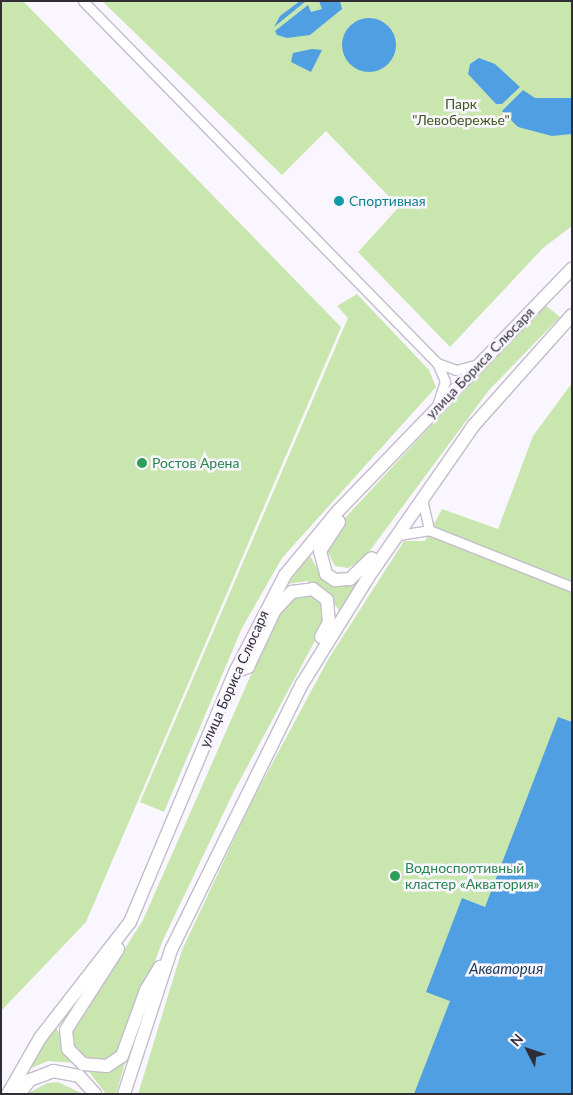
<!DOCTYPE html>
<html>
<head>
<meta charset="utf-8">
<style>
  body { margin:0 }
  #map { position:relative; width:573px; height:1095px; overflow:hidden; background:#f9f6ff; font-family:Lato,sans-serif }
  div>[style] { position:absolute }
  .green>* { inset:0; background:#c9e6ae }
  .water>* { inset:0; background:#519fe3 }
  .round { border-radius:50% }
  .roads { filter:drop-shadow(1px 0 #c2bdcb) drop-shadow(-1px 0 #c2bdcb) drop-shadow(0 1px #c2bdcb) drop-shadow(0 -1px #c2bdcb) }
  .street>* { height:9px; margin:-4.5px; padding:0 4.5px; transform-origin:4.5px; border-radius:4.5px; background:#fff }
  .secondary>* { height:12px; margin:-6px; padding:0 6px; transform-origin:6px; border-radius:6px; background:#fff }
  .dots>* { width:14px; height:14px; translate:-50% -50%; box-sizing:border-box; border:2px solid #f9f6ff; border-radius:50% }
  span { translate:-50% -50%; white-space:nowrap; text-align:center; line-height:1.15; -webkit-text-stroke:5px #f9f6ff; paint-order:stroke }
  .park-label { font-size:14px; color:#3d591b }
  .culture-label { font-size:14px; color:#0d838f }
  .left { translate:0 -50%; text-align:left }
  .street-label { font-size:14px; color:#302e34 }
  .leisure-label { font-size:14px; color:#27864d }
  .water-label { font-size:15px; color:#1a3a56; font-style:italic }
  .frame { position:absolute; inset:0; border:2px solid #302e34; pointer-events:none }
  .north { position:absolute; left:503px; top:1025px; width:50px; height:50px; -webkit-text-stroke:4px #f9f6ff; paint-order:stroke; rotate:311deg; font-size:14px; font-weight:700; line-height:20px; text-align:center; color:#302e34 }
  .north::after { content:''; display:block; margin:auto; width:18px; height:22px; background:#302e34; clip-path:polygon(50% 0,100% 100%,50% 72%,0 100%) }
</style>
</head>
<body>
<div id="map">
  <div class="green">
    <i style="clip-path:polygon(1px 1px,23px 1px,341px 327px,86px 922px,1px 1011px)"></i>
    <i style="clip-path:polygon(102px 1px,572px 1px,572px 226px,543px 248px,450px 347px,358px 252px,399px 207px,326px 131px,282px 175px)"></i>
    <i style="clip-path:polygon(357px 294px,429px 370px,436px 387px,282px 558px,242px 628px,164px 812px,140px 802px,348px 318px,337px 306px)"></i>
    <i style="clip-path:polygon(544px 304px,560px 317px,489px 390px,363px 560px,348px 568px,335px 566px,326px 549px,332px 532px)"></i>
    <i style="clip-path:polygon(572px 383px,572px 1094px,138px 1094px,182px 950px,252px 801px,329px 658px,404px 541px,425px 541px,442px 509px,498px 529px,533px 436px)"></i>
    <i style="clip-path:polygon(309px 554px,324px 580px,337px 586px,358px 586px,340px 612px,324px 588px,307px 581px,288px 584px)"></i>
    <i style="clip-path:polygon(303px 593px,320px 597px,326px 615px,317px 637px,234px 791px,163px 940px,123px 1045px,113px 1058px,89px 1062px,72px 1047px,70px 1036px,143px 920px,268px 636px,286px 603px)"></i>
    <i style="clip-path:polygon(55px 1026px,76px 1063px,48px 1061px,29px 1069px)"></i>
    <i style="clip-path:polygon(125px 1063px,116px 1094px,106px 1094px,86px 1068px)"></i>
    <i style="clip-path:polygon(58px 1082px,83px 1094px,27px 1094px,47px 1083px)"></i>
  </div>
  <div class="water">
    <i style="clip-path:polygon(300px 1px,306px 1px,274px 27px,280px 16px)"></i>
    <i style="clip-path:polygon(319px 1px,340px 1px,342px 9px,310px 35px,287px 38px,277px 35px,275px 31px,308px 5px,311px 12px,322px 9px)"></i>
    <i class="round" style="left:342px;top:18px;width:54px;height:54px"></i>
    <i style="clip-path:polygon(312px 49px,322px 50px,311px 72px,291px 62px,293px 53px)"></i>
    <i style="clip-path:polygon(479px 58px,495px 64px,520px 87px,502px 104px,496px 104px,468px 74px,470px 64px)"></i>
    <i style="clip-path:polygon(523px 90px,535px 98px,572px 98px,572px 134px,552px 136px,518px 127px,502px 111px)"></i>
    <i style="clip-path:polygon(558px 717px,572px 722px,572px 1094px,414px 1094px,450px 1001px,426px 992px,462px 898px,485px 907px)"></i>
  </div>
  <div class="roads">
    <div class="street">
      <i style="left:83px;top:1px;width:506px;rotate:45.64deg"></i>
      <i style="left:437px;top:363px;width:20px;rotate:66deg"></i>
      <i style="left:445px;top:381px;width:25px;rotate:108deg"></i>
      <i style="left:437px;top:363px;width:20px;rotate:20deg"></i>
      <i style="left:456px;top:370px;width:23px;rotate:-15deg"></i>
      <i style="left:422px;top:499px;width:32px;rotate:77deg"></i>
      <i style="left:399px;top:535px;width:30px;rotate:-9deg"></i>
      <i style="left:429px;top:530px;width:154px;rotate:21.7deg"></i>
    </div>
    <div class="secondary">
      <i style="left:339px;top:522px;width:35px;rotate:123deg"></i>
      <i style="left:320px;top:551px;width:24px;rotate:75deg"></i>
      <i style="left:326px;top:574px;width:11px;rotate:34deg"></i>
      <i style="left:335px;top:580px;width:15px;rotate:-4deg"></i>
      <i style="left:350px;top:579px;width:30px;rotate:-44deg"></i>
      <i style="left:235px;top:672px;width:14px;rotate:-21deg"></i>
      <i style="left:248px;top:667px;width:63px;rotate:-64.7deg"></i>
      <i style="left:275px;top:610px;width:25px;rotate:-47deg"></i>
      <i style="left:292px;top:592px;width:21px;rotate:-8deg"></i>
      <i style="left:313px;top:589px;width:18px;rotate:38deg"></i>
      <i style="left:327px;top:600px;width:22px;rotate:85deg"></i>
      <i style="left:329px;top:622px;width:17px;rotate:118deg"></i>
      <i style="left:118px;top:949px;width:96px;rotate:122.7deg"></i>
      <i style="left:66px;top:1030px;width:19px;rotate:84deg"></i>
      <i style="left:68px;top:1049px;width:21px;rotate:45deg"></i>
      <i style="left:83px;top:1064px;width:24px;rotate:5deg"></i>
      <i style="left:107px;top:1066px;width:18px;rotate:-34deg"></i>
      <i style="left:122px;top:1056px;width:70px;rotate:-70deg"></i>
      <i style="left:146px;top:990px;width:27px;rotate:-59deg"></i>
      <i style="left:8px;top:1094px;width:64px;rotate:-60.3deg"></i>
      <i style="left:40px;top:1038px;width:147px;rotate:-52.2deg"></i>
      <i style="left:130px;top:922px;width:271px;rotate:-67.2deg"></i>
      <i style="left:235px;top:672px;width:109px;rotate:-62.7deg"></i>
      <i style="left:285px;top:575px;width:83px;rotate:-50.4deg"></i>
      <i style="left:338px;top:511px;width:337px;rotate:-46deg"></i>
      <i style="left:19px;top:1094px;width:18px;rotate:-52deg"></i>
      <i style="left:30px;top:1080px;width:25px;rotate:-21deg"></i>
      <i style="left:53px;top:1071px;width:26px;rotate:11deg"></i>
      <i style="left:79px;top:1076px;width:24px;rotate:48deg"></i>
      <i style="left:124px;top:1094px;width:151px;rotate:-71.9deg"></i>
      <i style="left:171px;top:950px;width:297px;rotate:-63.8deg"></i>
      <i style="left:302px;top:684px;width:127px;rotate:-58.2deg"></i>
      <i style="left:369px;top:576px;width:184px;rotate:-55.2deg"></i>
      <i style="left:474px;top:425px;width:147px;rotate:-48.3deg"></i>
    </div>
  </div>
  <div class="dots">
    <i style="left:339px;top:201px;background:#0f9aa8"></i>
    <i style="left:142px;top:463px;background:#2e9e5b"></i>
    <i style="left:395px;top:876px;background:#2e9e5b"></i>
  </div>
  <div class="park-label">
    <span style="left:461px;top:112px">Парк<br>"Левобережье"</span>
  </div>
  <div class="culture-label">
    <span class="left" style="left:349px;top:201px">Спортивная</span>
  </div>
  <div class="street-label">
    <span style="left:480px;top:363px;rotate:-46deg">улица Бориса Слюсаря</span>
    <span style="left:234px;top:679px;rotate:-66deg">улица Бориса Слюсаря</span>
  </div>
  <div class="leisure-label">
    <span class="left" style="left:152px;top:463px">Ростов Арена</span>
    <span class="left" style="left:405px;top:876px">Водноспортивный<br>кластер «Акватория»</span>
  </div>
  <div class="water-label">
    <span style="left:506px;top:969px">Акватория</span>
  </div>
  <div class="frame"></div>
  <div class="north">N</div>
</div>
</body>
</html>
